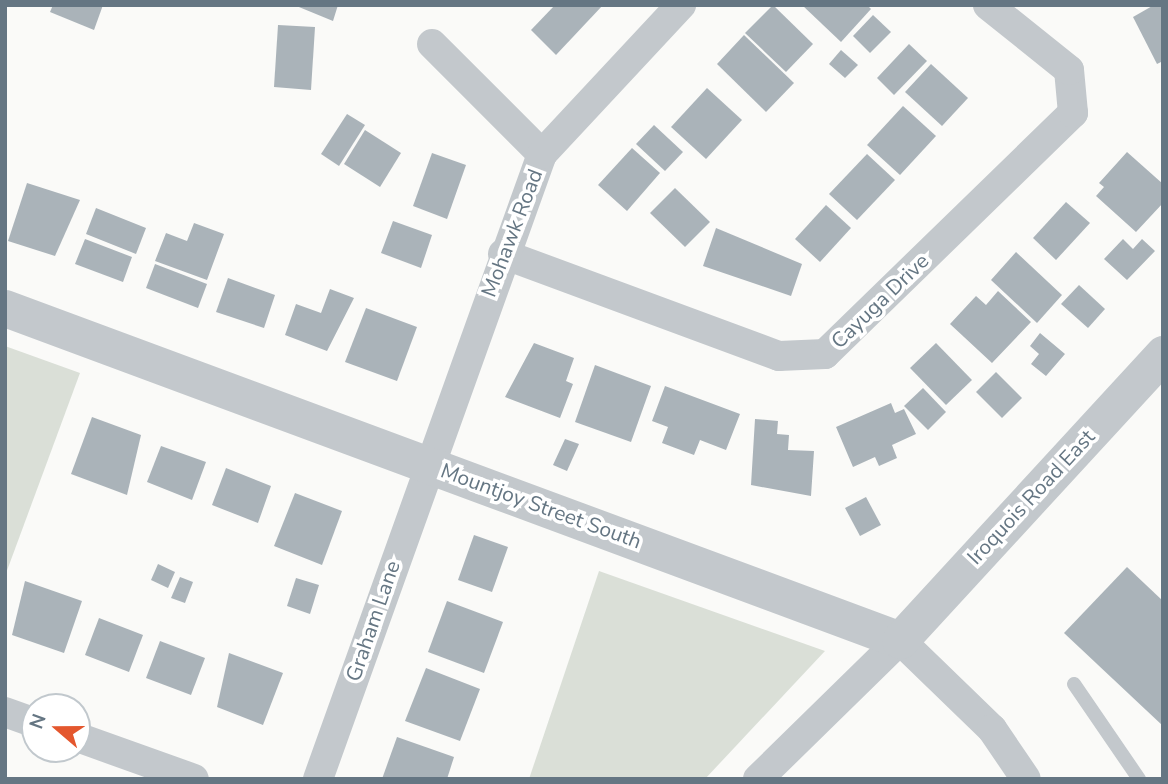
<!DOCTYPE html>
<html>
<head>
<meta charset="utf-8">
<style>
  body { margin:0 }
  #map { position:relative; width:1168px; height:784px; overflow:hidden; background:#fafaf8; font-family:"Nunito Sans",sans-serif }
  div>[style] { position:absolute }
  .green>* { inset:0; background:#dadfd7 }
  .building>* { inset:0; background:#aab3b9 }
  .service>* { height:14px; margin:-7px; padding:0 7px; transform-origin:7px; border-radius:7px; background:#c3c8cc }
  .minor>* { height:30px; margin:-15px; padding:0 15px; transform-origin:15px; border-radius:15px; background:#c3c8cc }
  .tertiary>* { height:37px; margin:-18.5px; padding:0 18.5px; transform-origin:18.5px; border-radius:18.5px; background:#c3c8cc }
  span { translate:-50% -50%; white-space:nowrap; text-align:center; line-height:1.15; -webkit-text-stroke:7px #fff; paint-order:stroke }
  .street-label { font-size:21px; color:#657683 }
  .frame { position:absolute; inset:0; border:7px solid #657683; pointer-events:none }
  .north { position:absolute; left:21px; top:693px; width:70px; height:70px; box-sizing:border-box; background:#fff; border:2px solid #c1c8cd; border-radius:50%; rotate:290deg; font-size:19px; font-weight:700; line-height:28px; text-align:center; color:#657683 }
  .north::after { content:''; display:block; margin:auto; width:24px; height:32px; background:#e4572e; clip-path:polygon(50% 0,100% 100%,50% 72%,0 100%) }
</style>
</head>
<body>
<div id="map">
  <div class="green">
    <i style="clip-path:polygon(5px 346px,80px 373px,5px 576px)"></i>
    <i style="clip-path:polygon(599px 571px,825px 651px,705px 779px,529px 779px)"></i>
  </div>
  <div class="building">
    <i style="clip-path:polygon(53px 5px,103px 5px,94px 30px,50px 12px)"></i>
    <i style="clip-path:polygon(294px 5px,338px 5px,333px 21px)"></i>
    <i style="clip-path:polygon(555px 5px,603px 5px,556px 55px,531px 30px)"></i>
    <i style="clip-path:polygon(773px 5px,813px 44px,786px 72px,745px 33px)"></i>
    <i style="clip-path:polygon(802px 5px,867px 5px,871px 9px,841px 42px)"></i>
    <i style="clip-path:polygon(1154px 5px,1163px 5px,1163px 61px,1157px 64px,1133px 17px)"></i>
    <i style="clip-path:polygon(873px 15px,891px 32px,870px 53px,853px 36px)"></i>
    <i style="clip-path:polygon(278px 25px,315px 27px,311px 90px,274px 87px)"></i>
    <i style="clip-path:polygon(744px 35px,794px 83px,766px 112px,717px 64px)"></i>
    <i style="clip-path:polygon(909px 44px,927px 61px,894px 95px,877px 78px)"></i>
    <i style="clip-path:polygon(841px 50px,858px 65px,845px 78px,829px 64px)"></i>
    <i style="clip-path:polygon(931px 64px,968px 98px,942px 126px,905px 92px)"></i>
    <i style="clip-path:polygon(707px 88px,742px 120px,706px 159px,671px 127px)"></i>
    <i style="clip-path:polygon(903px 106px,936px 136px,900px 175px,867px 145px)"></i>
    <i style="clip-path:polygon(347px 114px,365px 125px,339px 166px,321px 154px)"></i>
    <i style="clip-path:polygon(654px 125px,683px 152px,665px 171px,636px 144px)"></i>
    <i style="clip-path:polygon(365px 130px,401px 153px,380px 187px,344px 164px)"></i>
    <i style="clip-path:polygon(632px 148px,660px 173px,627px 211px,598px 185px)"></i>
    <i style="clip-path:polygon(1127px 152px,1163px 184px,1163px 203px,1136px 232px,1096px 196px,1104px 187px,1099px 183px)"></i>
    <i style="clip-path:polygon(432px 153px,466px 165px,447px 219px,413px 206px)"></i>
    <i style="clip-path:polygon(867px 154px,895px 180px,857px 220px,829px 194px)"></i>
    <i style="clip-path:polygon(27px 183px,80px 200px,55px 256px,8px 241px)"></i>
    <i style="clip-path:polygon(675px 188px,710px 222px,685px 247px,650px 213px)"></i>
    <i style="clip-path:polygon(1066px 202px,1090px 223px,1056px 260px,1033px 238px)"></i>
    <i style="clip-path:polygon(826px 205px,851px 228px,820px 262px,795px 239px)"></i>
    <i style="clip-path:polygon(96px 208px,146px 228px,136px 254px,86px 234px)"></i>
    <i style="clip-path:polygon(393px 221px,432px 235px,421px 268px,381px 253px)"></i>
    <i style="clip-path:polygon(194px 223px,224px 234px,207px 280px,155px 261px,166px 233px,187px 241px)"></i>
    <i style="clip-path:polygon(716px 228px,802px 264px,791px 296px,703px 266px)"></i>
    <i style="clip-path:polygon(85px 239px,132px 257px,123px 282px,75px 264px)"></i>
    <i style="clip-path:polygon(1123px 239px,1133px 249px,1142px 239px,1155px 251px,1127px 280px,1104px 259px)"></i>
    <i style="clip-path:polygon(1016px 252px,1062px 295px,1037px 323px,991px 280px)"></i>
    <i style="clip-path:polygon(155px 264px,207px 284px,198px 308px,146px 288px)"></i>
    <i style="clip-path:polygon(228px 278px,275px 295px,264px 328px,216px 312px)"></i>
    <i style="clip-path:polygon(1079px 285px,1105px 309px,1088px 328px,1061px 304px)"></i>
    <i style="clip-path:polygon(330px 289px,354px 298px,327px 351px,285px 335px,296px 304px,321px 313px)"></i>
    <i style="clip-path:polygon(998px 291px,1031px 322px,992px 363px,950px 324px,976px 296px,986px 305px)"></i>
    <i style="clip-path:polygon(366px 308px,417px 327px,397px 381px,345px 362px)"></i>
    <i style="clip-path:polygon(1040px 333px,1065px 354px,1046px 376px,1031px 364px,1039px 354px,1030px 346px)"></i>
    <i style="clip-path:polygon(534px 343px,574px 358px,566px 381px,573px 384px,560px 418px,505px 397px)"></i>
    <i style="clip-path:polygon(936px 343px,972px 380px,946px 405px,910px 368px)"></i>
    <i style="clip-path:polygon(595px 365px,651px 386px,631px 442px,575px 422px)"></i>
    <i style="clip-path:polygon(996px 372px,1022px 398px,1002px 418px,976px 392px)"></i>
    <i style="clip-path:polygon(665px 386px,740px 414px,726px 450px,700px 440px,694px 455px,662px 443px,668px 427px,652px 421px)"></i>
    <i style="clip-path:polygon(923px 388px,946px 412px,928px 430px,904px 406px)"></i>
    <i style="clip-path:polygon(891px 403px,895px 413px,904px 409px,916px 434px,892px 445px,897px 458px,879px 466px,875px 457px,853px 467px,836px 427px)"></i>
    <i style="clip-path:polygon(92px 417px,141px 435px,127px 495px,71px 474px)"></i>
    <i style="clip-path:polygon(755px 419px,778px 421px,777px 434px,789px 435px,788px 450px,814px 451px,811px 496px,751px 485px)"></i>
    <i style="clip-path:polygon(565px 439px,579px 444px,567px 471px,553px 465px)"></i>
    <i style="clip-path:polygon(161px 446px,206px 462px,192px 500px,147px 482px)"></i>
    <i style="clip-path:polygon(226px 468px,271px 486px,258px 523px,212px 505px)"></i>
    <i style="clip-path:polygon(295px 493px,342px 511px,322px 565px,274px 546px)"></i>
    <i style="clip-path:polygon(866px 497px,881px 525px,860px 536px,845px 508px)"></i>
    <i style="clip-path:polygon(474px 535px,508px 547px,492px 592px,458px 580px)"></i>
    <i style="clip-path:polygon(158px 564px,175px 572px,168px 588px,151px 580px)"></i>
    <i style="clip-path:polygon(1127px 567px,1163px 601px,1163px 726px,1064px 633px)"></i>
    <i style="clip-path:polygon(180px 577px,193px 582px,185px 603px,171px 598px)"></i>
    <i style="clip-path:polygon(296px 578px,319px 585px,310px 614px,287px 606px)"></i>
    <i style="clip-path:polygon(25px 581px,82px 601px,64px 653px,12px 635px)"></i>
    <i style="clip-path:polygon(447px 601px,503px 622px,484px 673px,428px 652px)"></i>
    <i style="clip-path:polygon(99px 618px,143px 635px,129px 672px,85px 655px)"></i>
    <i style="clip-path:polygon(160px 641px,205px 658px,191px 695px,146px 678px)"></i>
    <i style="clip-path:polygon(229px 653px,283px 673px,263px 725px,217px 707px)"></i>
    <i style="clip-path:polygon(426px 668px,480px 689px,460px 741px,405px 721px)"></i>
    <i style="clip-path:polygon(397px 737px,454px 757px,447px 779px,382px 779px)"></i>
  </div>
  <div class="service">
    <i style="left:1074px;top:684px;width:115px;rotate:55.6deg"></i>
  </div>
  <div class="minor">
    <i style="left:432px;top:44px;width:156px;rotate:45deg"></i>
    <i style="left:503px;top:254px;width:294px;rotate:20.3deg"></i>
    <i style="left:779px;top:356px;width:46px;rotate:-2.5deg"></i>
    <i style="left:825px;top:354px;width:346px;rotate:-44.2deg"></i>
    <i style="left:1073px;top:113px;width:43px;rotate:-95.3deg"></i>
    <i style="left:1069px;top:70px;width:104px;rotate:-141.3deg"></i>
    <i style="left:5px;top:712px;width:32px;rotate:20deg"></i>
    <i style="left:77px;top:737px;width:124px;rotate:19.7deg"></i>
    <i style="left:318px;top:779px;width:664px;rotate:-70.28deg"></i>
    <i style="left:542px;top:154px;width:204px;rotate:-47deg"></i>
    <i style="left:758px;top:779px;width:199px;rotate:-44.4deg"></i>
    <i style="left:900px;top:640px;width:128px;rotate:44.1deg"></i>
    <i style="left:992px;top:729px;width:60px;rotate:55.8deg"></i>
  </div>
  <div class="tertiary">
    <i style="left:5px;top:308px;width:955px;rotate:20.35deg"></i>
    <i style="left:900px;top:640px;width:389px;rotate:-47.4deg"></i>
  </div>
  <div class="street-label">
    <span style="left:512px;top:233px;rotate:-69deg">Mohawk Road</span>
    <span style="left:880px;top:301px;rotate:-44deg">Cayuga Drive</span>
    <span style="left:1031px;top:497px;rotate:-47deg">Iroquois Road East</span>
    <span style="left:541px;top:506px;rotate:20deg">Mountjoy Street South</span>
    <span style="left:373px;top:621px;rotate:-71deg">Graham Lane</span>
  </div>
  <div class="frame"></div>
  <div class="north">N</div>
</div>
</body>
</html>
